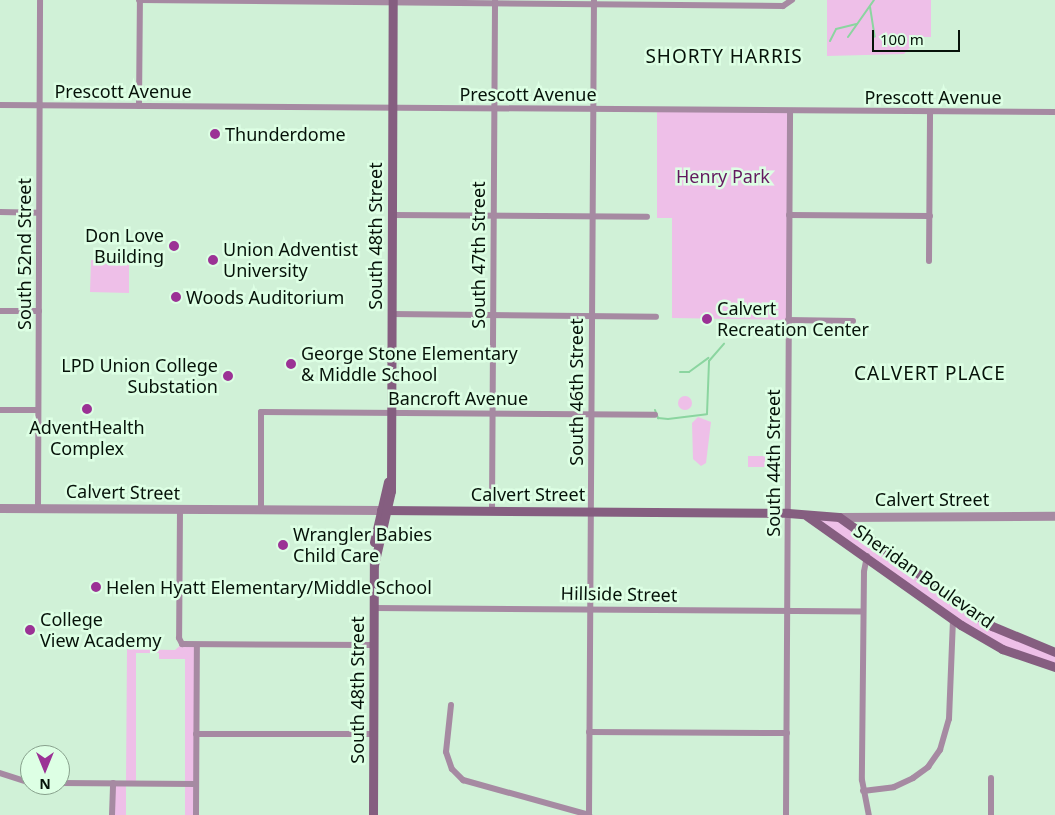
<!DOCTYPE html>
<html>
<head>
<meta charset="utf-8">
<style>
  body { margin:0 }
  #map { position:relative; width:1055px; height:815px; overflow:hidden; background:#d0f1d7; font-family:"Noto Sans",sans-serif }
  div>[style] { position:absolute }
  .green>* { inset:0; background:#eebfe8 }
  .round { border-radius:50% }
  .stream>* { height:2px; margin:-1px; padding:0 1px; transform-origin:1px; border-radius:1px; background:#8bd5a0 }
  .minor>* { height:6px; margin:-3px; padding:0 3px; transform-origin:3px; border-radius:3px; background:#a68aa2 }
  .tertiary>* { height:9px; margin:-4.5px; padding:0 4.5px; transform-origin:4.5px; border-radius:4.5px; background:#a68aa2 }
  .secondary>* { height:9px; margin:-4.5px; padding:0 4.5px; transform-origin:4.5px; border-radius:4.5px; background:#855e80 }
  .dots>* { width:14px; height:14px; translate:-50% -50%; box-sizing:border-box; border:2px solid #ddffe4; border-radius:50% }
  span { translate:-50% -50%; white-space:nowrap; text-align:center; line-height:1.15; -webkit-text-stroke:5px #ddffe4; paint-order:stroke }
  .street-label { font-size:18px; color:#061209 }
  .poi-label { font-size:18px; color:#061209 }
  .left { translate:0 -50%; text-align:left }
  .right { translate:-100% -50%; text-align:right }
  .park-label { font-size:18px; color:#63195f }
  .neighbourhood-label { font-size:19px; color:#061209; letter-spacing:1px }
  .north { position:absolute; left:20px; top:745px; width:50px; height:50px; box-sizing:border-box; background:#ddffe4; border:1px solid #87a08c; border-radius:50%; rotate:180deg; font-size:14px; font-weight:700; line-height:20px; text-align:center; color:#061209 }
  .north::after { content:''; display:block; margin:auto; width:18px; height:22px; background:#9b3295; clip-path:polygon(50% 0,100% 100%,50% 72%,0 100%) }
  .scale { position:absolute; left:872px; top:30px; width:88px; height:22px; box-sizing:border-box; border:2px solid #061209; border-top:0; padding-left:6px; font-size:15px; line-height:18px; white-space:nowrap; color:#061209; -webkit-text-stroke:4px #ddffe4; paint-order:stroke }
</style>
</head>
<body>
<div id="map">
  <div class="green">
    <i style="clip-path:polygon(827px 0,931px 0,931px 37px,919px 37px,904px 54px,827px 56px)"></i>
    <i style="clip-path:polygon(657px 110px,790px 111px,788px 320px,672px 318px,672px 218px,657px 218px)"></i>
    <i style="clip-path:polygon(91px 260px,129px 261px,129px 293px,90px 292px)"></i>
    <i class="round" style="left:678px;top:396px;width:14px;height:14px"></i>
    <i style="clip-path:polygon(698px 417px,711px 422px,706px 463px,701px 466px,693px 459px,692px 423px)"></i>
    <i style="clip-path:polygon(748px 456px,769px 456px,769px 467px,748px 467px)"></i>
    <i style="clip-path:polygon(806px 515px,839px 517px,992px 626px,1055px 652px,1055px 667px,1002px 649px)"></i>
    <i style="clip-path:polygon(182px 644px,197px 646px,196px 815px,185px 815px,185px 659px,159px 659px,159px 653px,136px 653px,136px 784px,126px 784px,126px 815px,112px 815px,113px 783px,126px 783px,127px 649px,175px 650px)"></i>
  </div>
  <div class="stream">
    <i style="left:870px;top:7px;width:30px;rotate:81deg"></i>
    <i style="left:848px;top:37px;width:45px;rotate:-54.9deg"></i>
    <i style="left:830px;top:41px;width:13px;rotate:-63deg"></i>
    <i style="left:836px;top:29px;width:21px;rotate:-14deg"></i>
    <i style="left:680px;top:372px;width:9px"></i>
    <i style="left:689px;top:372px;width:24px;rotate:-36deg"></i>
    <i style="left:655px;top:410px;width:9px;rotate:69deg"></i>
    <i style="left:658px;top:418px;width:10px;rotate:6deg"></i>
    <i style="left:668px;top:419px;width:39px;rotate:-7deg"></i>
    <i style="left:707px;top:414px;width:53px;rotate:-87.8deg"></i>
    <i style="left:709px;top:361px;width:23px;rotate:-49deg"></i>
  </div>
  <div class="minor">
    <i style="left:139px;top:0;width:644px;rotate:0.53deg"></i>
    <i style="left:783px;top:6px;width:11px;rotate:-34deg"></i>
    <i style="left:0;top:105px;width:1055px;rotate:0.38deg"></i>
    <i style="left:139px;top:106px;width:106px;rotate:-89.5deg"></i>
    <i style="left:0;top:212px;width:39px;rotate:1deg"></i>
    <i style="left:392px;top:215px;width:255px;rotate:0.4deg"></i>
    <i style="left:789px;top:215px;width:141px;rotate:0.4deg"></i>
    <i style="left:929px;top:261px;width:149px;rotate:-89.6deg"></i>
    <i style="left:0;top:311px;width:39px"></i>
    <i style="left:391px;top:314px;width:265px;rotate:0.6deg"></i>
    <i style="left:788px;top:320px;width:65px;rotate:0.9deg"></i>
    <i style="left:0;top:410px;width:38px"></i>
    <i style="left:38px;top:508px;width:508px;rotate:-89.77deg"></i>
    <i style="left:180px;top:509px;width:129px;rotate:90.4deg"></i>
    <i style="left:179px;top:638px;width:7px;rotate:63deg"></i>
    <i style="left:182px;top:644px;width:192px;rotate:0.3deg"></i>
    <i style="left:261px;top:510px;width:98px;rotate:-90deg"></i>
    <i style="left:261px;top:412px;width:394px;rotate:0.4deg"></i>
    <i style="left:492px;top:511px;width:511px;rotate:-89.66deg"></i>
    <i style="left:867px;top:556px;width:16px;rotate:101deg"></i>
    <i style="left:864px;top:572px;width:208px;rotate:90.6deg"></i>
    <i style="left:862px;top:780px;width:36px;rotate:79deg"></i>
    <i style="left:374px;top:608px;width:489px;rotate:0.4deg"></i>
    <i style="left:451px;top:705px;width:47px;rotate:96.1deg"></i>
    <i style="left:446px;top:752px;width:18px;rotate:71deg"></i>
    <i style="left:452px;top:769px;width:16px;rotate:45deg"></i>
    <i style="left:463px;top:780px;width:131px;rotate:15.5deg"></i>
    <i style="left:589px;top:732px;width:198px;rotate:0.3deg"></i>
    <i style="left:196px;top:734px;width:177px"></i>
    <i style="left:0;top:773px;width:32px;rotate:18deg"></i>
    <i style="left:991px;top:778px;width:37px;rotate:90deg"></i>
    <i style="left:60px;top:783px;width:136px;rotate:0.4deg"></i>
    <i style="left:863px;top:791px;width:31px;rotate:-7deg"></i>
    <i style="left:894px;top:787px;width:21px;rotate:-25deg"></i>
    <i style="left:913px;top:778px;width:19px;rotate:-36deg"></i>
    <i style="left:928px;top:767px;width:21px;rotate:-55deg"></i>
    <i style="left:940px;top:750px;width:32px;rotate:-74deg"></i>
    <i style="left:949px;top:719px;width:99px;rotate:-87.7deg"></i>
    <i style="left:112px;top:815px;width:32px;rotate:-88deg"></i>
    <i style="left:196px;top:815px;width:169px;rotate:-89.7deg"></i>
    <i style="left:589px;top:815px;width:815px;rotate:-89.65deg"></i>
    <i style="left:786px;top:815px;width:704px;rotate:-89.67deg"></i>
  </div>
  <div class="tertiary">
    <i style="left:0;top:508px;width:381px;rotate:0.3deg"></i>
    <i style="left:839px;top:517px;width:216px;rotate:-0.3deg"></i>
  </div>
  <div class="secondary">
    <i style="left:381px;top:510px;width:407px;rotate:0.4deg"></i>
    <i style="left:788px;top:513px;width:51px;rotate:4.5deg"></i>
    <i style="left:839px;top:517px;width:188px;rotate:35.5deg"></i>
    <i style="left:992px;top:626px;width:68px;rotate:22.4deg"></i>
    <i style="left:807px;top:516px;width:189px;rotate:35.3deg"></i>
    <i style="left:961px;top:625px;width:48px;rotate:30.3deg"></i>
    <i style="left:1002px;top:649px;width:56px;rotate:18.8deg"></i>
    <i style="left:374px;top:542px;width:62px;rotate:-76.9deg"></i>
    <i style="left:374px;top:565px;width:76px;rotate:-77.1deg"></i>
    <i style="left:391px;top:491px;width:491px;rotate:-89.8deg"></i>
    <i style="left:373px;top:815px;width:255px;rotate:-89.8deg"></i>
  </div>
  <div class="dots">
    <i style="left:215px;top:134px;background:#9b3295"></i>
    <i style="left:174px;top:246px;background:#9b3295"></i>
    <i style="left:213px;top:260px;background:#9b3295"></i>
    <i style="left:176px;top:297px;background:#9b3295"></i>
    <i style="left:707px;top:319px;background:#9b3295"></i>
    <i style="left:291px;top:364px;background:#9b3295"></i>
    <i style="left:228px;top:376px;background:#9b3295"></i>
    <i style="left:87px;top:409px;background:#9b3295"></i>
    <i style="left:283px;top:545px;background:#9b3295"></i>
    <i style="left:96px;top:587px;background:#9b3295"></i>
    <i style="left:30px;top:630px;background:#9b3295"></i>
  </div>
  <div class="street-label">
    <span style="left:123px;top:91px">Prescott Avenue</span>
    <span style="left:528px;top:94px">Prescott Avenue</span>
    <span style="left:933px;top:97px">Prescott Avenue</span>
    <span style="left:375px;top:236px;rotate:-90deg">South 48th Street</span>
    <span style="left:24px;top:254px;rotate:-90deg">South 52nd Street</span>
    <span style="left:478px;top:255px;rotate:-90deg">South 47th Street</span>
    <span style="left:576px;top:392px;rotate:-90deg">South 46th Street</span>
    <span style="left:458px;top:398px">Bancroft Avenue</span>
    <span style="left:773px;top:463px;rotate:-90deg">South 44th Street</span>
    <span style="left:123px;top:492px;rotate:1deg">Calvert Street</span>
    <span style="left:528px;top:494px">Calvert Street</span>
    <span style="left:932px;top:499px">Calvert Street</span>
    <span style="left:924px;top:576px;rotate:35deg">Sheridan Boulevard</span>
    <span style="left:619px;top:594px;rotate:1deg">Hillside Street</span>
    <span style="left:357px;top:690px;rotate:-90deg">South 48th Street</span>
  </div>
  <div class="poi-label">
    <span class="left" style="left:225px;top:134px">Thunderdome</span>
    <span class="right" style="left:164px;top:246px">Don Love<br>Building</span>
    <span class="left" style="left:223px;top:260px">Union Adventist<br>University</span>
    <span class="left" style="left:186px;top:297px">Woods Auditorium</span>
    <span class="left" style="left:717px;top:319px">Calvert<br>Recreation Center</span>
    <span class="left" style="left:301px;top:364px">George Stone Elementary<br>&amp; Middle School</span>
    <span class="right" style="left:218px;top:376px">LPD Union College<br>Substation</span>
    <span style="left:87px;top:438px">AdventHealth<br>Complex</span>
    <span class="left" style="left:293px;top:545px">Wrangler Babies<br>Child Care</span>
    <span class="left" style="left:106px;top:587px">Helen Hyatt Elementary/Middle School</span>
    <span class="left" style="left:40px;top:630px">College<br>View Academy</span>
  </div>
  <div class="park-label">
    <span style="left:723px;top:176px">Henry Park</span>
  </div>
  <div class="neighbourhood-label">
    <span style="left:724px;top:57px">SHORTY HARRIS</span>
    <span style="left:930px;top:374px">CALVERT PLACE</span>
  </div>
  <div class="north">N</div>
  <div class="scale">100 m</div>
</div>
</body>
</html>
